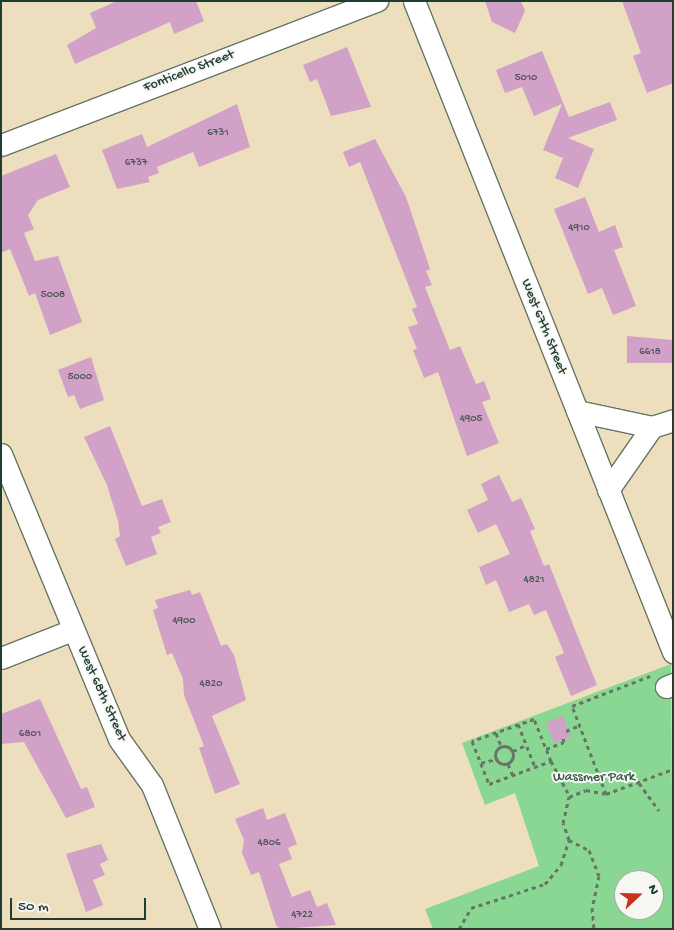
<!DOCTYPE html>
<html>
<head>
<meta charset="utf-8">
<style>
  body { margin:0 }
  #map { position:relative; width:674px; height:930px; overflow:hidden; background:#eddfbd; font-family:"Gochi Hand",sans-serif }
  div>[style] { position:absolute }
  .green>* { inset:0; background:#8ad693 }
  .building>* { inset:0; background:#d1a1c8 }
  .path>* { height:3px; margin-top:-1.5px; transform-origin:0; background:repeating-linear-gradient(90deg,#677664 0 4px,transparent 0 8px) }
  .path>.ring { margin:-1.5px; padding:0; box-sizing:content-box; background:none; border:3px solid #677664; border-radius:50% }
  .roads { filter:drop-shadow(1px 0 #677664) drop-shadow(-1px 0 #677664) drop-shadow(0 1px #677664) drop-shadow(0 -1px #677664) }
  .minor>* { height:21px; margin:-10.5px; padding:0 10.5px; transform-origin:10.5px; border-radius:10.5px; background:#fff }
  span { translate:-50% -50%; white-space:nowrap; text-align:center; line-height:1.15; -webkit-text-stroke:4px #f6f6f2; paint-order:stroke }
  .number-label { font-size:11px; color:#4c5659 }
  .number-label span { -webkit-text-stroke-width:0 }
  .street-label { font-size:14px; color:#1f3d34 }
  .park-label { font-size:14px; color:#345c47 }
  .frame { position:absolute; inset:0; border:2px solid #1f3d34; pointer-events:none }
  .north { position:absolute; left:614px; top:870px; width:50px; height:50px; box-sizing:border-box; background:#f6f6f2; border:1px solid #a0aca6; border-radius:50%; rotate:69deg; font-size:14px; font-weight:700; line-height:20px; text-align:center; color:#1f3d34 }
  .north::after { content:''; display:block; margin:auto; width:18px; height:22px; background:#c8321e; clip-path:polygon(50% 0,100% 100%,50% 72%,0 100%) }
  .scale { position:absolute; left:10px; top:898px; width:136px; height:22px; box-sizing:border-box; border:2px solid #1f3d34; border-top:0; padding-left:6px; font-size:15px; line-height:18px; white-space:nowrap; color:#1f3d34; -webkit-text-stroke:4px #f6f6f2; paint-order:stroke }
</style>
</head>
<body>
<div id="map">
  <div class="green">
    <i style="clip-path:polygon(evenodd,671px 664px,673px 929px,433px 929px,425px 909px,539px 866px,515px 793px,485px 805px,462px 743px,671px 664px,624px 880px,654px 880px,654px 910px,624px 910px,624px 880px)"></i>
  </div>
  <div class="building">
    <i style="clip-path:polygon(117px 1px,196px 1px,204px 21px,174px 34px,170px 22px,75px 64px,67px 45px,96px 28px,90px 13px)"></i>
    <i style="clip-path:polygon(485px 1px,521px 1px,525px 11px,515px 33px,492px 22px)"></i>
    <i style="clip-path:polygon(622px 1px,673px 1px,673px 83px,647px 93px,633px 56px,641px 53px)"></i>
    <i style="clip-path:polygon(347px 47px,371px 107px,331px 116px,317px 79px,310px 82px,303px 65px)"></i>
    <i style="clip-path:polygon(542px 51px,569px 117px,610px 102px,617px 120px,568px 138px,594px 149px,578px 188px,555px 178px,563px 158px,543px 150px,562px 104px,534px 116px,522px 87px,505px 93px,496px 70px)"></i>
    <i style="clip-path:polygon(237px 104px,250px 147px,199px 167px,193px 152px,157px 167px,159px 173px,148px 177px,150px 182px,117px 189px,102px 150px,142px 134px,147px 147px)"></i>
    <i style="clip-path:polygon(375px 139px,406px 197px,430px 269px,426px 271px,432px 285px,425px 287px,450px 350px,460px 346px,476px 384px,484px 381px,491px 399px,482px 402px,499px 443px,467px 456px,438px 372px,424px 378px,413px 350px,417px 349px,408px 327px,418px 324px,412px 309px,417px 307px,360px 162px,349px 167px,343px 152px)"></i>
    <i style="clip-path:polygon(56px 154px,70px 187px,38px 200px,28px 215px,34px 229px,24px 233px,35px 261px,58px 256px,82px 322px,50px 335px,35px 293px,29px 296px,10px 249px,1px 253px,1px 176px)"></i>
    <i style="clip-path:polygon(585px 197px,599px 232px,615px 225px,623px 247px,614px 250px,636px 306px,613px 315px,602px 288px,588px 294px,554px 209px)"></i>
    <i style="clip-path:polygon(627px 336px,673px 340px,673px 363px,627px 363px)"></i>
    <i style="clip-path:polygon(91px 357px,104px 400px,80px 409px,74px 395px,68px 397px,58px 370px)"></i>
    <i style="clip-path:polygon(110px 426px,142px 506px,162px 499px,171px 522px,158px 527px,161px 533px,151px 537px,157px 554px,126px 566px,115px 539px,120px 536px,118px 521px,107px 485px,84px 437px)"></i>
    <i style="clip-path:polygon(499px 475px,512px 502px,521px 498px,535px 529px,530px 531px,544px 566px,549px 564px,597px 685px,571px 696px,555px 657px,564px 653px,546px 610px,534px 615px,529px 604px,509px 612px,496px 580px,486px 585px,479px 567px,510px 554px,496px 524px,478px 533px,467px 510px,488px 500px,481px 484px)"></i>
    <i style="clip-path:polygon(190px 590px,192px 595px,200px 592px,221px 646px,227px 644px,234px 655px,246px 700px,212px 716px,240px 784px,215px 794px,199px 748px,204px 746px,184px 695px,183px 679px,172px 653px,167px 655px,153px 610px,158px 608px,155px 600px)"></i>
    <i style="clip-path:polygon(40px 699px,81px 789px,87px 787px,95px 807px,66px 818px,24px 742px,1px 744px,1px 714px)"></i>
    <i style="clip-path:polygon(563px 716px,571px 737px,554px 743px,546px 723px)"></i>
    <i style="clip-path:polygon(263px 808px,267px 820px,285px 813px,297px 844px,288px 848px,292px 859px,279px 864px,292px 897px,310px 890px,317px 907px,327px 903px,336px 925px,280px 929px,276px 925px,259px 872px,251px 875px,242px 853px,244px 840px,235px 819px)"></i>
    <i style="clip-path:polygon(101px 844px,108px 860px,100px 864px,105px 875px,93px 880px,103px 905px,86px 912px,66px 854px)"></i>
  </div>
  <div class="path">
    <i style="left:518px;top:724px;width:46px;rotate:68.4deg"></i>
    <i style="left:566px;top:731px;width:15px;rotate:-23deg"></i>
    <i style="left:496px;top:733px;width:14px;rotate:69deg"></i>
    <i class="ring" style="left:495px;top:746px;width:15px;height:15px"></i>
    <i style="left:546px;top:749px;width:19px;rotate:-21deg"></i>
    <i style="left:564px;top:742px;width:4px;rotate:-104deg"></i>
    <i style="left:513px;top:751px;width:14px;rotate:-25deg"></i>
    <i style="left:551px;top:761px;width:45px;rotate:-112deg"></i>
    <i style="left:534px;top:719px;width:66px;rotate:160.5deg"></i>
    <i style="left:472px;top:741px;width:46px;rotate:68.4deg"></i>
    <i style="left:489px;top:784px;width:66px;rotate:-20.4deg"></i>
    <i style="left:551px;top:761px;width:41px;rotate:62.2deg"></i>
    <i style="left:481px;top:763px;width:16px;rotate:-15deg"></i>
    <i style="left:508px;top:764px;width:13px;rotate:67deg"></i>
    <i style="left:639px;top:783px;width:34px;rotate:54deg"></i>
    <i style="left:606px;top:794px;width:94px;rotate:-111.1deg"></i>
    <i style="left:572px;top:706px;width:84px;rotate:-21deg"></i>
    <i style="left:569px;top:840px;width:22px;rotate:27deg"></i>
    <i style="left:589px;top:850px;width:28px;rotate:69deg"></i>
    <i style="left:599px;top:876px;width:33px;rotate:102deg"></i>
    <i style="left:592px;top:908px;width:21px;rotate:85deg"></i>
    <i style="left:459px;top:929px;width:24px;rotate:-60deg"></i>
    <i style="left:471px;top:908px;width:78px;rotate:-18deg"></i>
    <i style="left:545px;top:884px;width:25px;rotate:-50deg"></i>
    <i style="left:561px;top:865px;width:26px;rotate:-72deg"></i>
    <i style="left:569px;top:840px;width:18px;rotate:-109deg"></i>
    <i style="left:563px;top:823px;width:27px;rotate:-77deg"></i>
    <i style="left:569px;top:797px;width:18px;rotate:-22deg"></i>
    <i style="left:586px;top:790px;width:20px;rotate:11deg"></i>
    <i style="left:606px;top:794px;width:72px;rotate:-20.5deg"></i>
  </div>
  <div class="roads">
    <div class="minor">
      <i style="left:414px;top:1px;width:701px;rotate:68.3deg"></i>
      <i style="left:1px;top:145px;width:403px;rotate:-21deg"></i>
      <i style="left:577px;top:411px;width:77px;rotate:12deg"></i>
      <i style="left:652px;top:427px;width:22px;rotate:-18deg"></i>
      <i style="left:1px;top:454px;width:308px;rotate:67.5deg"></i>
      <i style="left:119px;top:739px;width:57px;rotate:54.3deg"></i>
      <i style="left:152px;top:785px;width:155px;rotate:68.1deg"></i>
      <i style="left:608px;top:490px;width:77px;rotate:-55.1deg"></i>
      <i style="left:1px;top:658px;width:76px;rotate:-21.5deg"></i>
      <i style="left:666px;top:687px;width:8px;rotate:-23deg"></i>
    </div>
  </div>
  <div class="number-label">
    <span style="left:526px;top:78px">5010</span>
    <span style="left:218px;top:133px">6731</span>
    <span style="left:136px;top:163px">6737</span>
    <span style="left:579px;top:228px">4910</span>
    <span style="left:53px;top:295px">5008</span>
    <span style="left:650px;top:352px">6618</span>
    <span style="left:80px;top:377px">5000</span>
    <span style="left:471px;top:419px">4905</span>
    <span style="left:534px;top:580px">4821</span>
    <span style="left:184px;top:621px">4900</span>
    <span style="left:211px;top:684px">4820</span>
    <span style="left:30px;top:734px">6801</span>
    <span style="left:269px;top:843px">4806</span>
    <span style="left:302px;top:915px">4722</span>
  </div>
  <div class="street-label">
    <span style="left:189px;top:72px;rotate:-21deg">Fonticello Street</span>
    <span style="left:543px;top:327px;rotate:68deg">West 67th Street</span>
    <span style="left:101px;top:694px;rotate:66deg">West 68th Street</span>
  </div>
  <div class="park-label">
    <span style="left:594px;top:778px">Wassmer Park</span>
  </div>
  <div class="frame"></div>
  <div class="north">N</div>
  <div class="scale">50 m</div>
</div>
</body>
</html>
